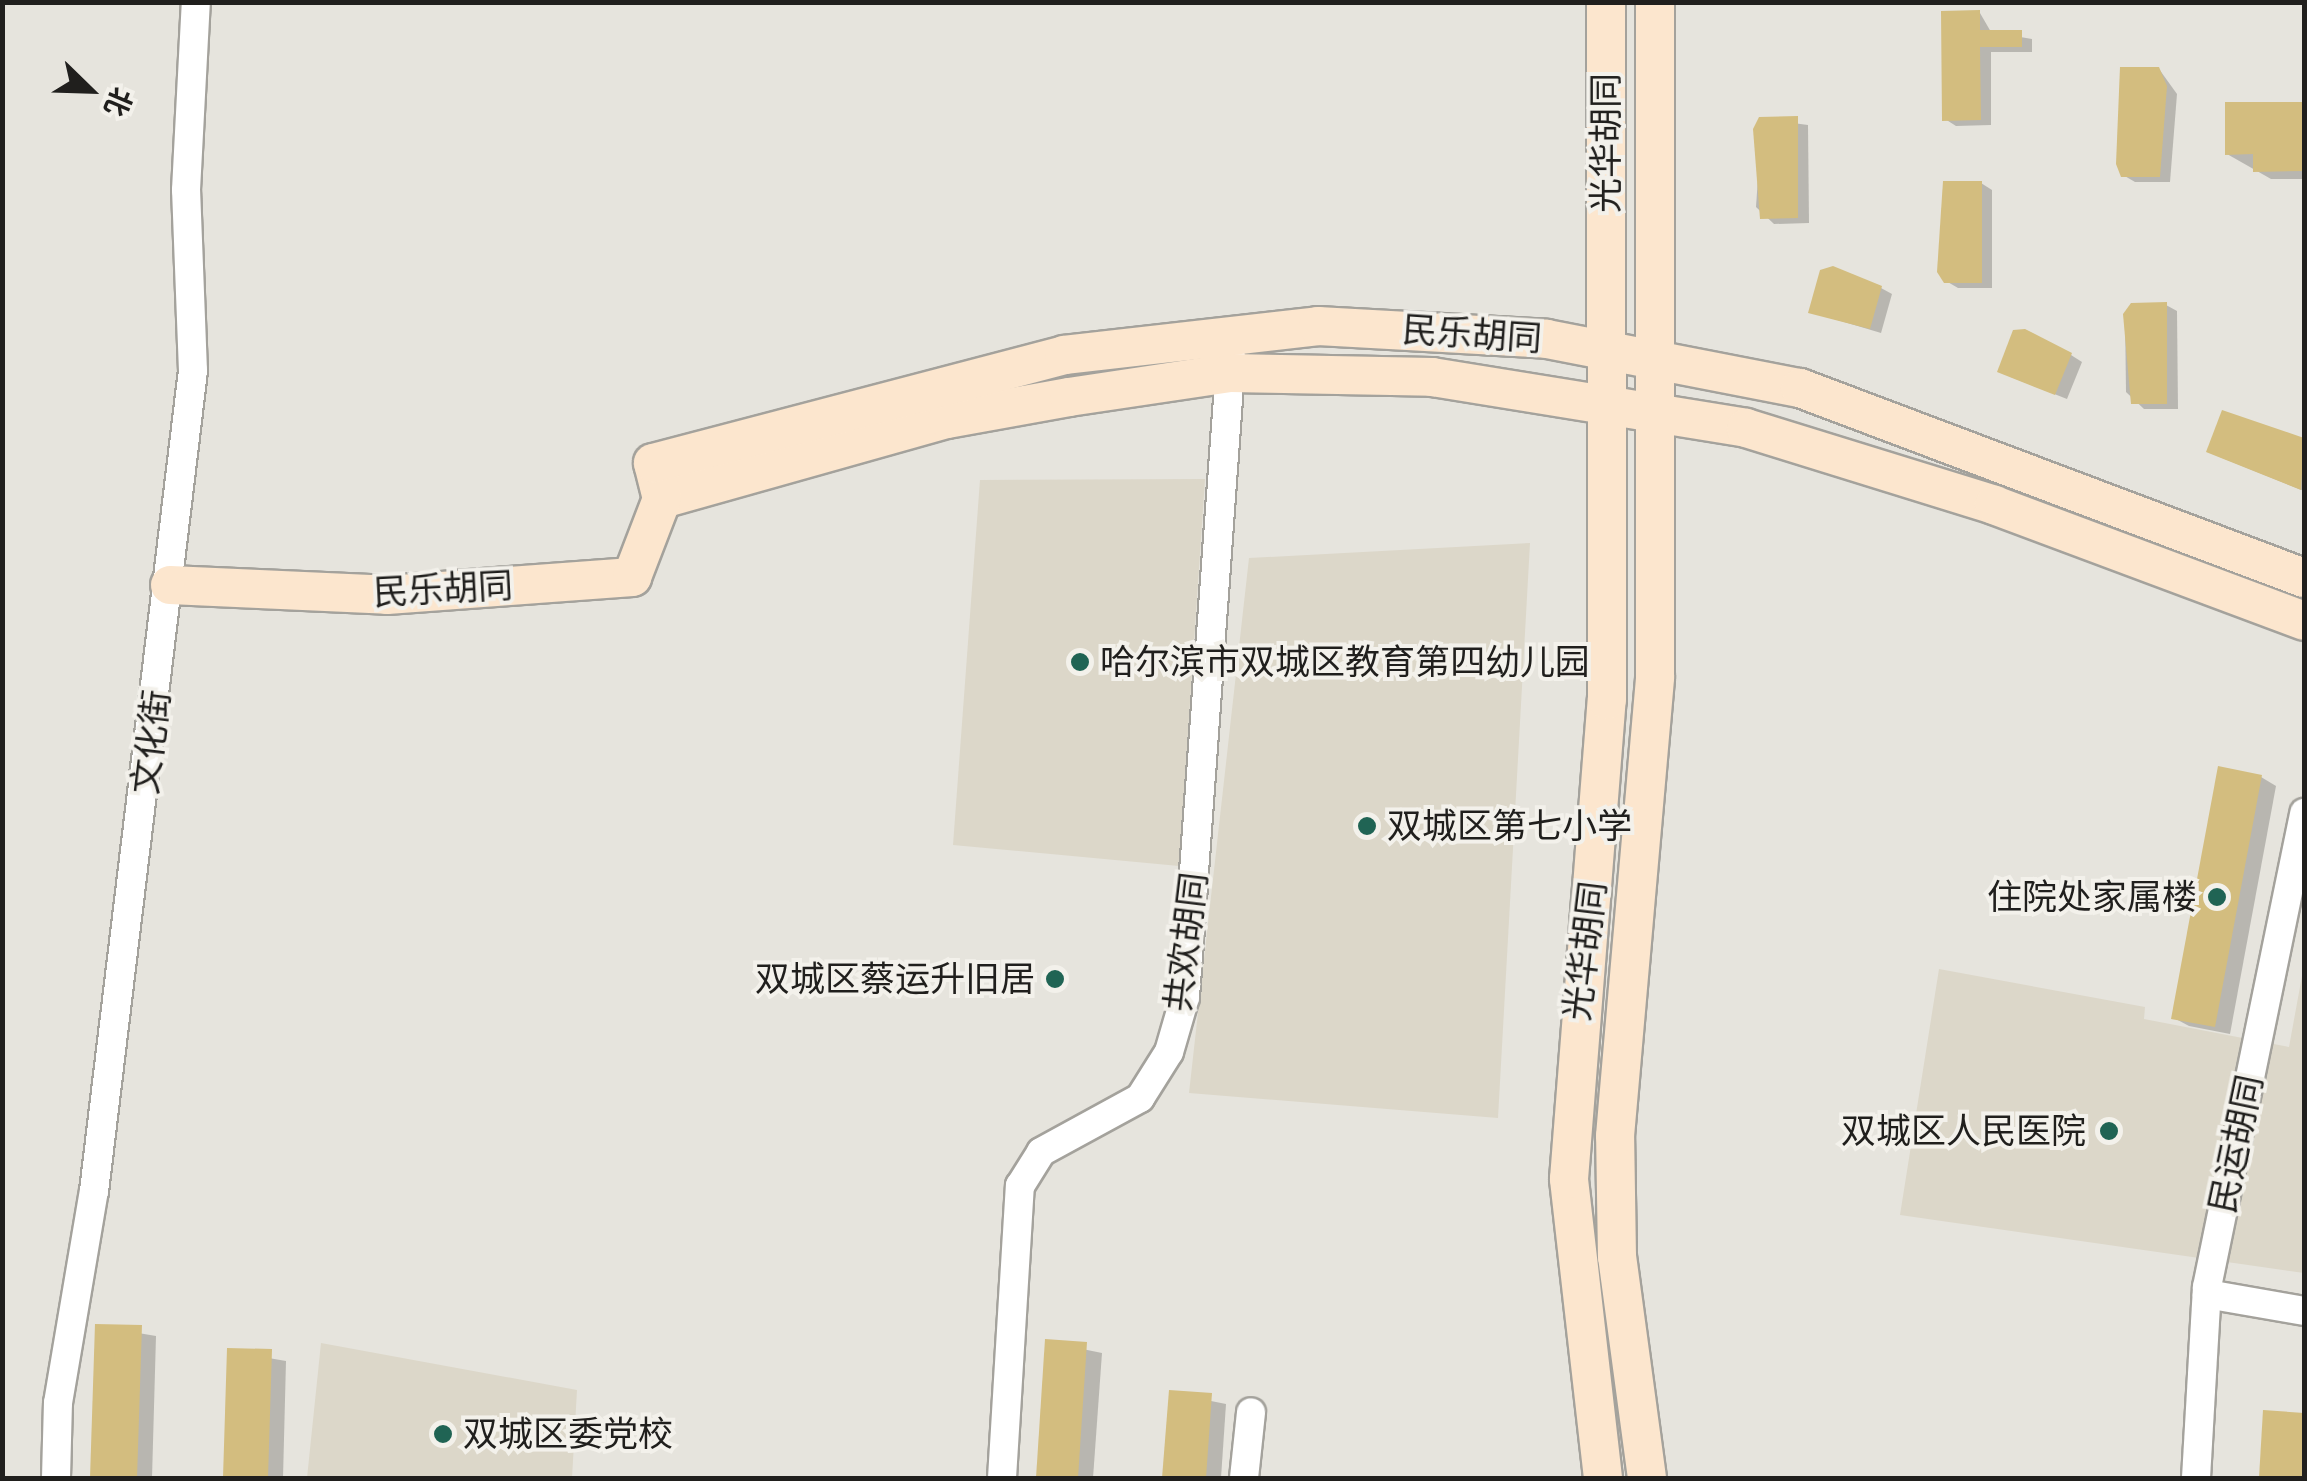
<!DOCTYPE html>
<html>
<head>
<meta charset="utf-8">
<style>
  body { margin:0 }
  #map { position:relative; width:2307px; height:1481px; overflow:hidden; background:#e6e4dd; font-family:"DejaVu Sans","Noto Sans SC",sans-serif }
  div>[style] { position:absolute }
  .built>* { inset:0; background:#dcd7c9 }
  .shadow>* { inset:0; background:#0003 }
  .building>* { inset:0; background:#d3bd7f }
  .roads { filter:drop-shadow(2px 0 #a4a29c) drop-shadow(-2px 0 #a4a29c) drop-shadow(0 2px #a4a29c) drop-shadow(0 -2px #a4a29c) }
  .street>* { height:28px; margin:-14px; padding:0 14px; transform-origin:14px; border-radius:14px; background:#fff }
  .secondary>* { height:38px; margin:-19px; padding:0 19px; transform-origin:19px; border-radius:19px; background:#fce6ce }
  .dots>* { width:28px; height:28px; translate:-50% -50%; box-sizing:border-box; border:5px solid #f3f1eb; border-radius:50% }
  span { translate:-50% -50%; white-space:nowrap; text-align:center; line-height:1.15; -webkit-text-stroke:8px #f3f1eb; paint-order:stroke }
  .street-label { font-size:35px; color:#201f1d }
  .poi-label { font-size:35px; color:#201f1d }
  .left { translate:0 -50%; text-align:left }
  .right { translate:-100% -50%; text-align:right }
  .frame { position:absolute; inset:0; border:5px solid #201f1d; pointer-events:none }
  .north { position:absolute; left:40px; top:40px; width:100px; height:100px; -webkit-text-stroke:8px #f3f1eb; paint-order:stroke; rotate:113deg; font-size:28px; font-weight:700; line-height:40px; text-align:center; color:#201f1d }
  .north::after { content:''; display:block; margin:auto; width:35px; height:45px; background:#201f1d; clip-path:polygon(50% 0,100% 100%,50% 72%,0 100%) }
</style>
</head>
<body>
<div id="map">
  <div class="built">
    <i style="clip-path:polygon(1205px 479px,1179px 866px,953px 845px,980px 480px)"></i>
    <i style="clip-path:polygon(1530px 543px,1498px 1118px,1189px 1093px,1249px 558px)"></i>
    <i style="clip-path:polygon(2304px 965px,2304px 1273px,1900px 1215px,1939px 969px,2145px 1007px,2144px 1019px,2289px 1047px)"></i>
    <i style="clip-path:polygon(321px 1343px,577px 1390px,572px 1478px,307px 1478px)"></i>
  </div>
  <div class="shadow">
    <i style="clip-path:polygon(1980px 13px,1991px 32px,2032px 39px,2032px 52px,1991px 52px,1991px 125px,1956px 126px,1945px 119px)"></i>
    <i style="clip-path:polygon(2159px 69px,2177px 94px,2170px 182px,2135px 182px,2123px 175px)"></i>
    <i style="clip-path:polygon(2304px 104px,2304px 179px,2271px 179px,2227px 154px,2227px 105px)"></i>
    <i style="clip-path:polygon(1762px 119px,1808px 125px,1809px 223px,1774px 224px,1756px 207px)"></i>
    <i style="clip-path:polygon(1981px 183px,1992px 190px,1992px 288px,1958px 288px,1946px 281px)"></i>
    <i style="clip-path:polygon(1881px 288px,1892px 294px,1881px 333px,1811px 312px)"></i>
    <i style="clip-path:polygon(2166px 305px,2177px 311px,2178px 409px,2144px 409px,2126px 392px,2125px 315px)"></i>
    <i style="clip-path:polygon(2071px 355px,2082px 362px,2067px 399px,2011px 377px)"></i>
    <i style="clip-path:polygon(2224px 414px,2304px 446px,2304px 491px,2220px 457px)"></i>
    <i style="clip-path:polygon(2261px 777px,2276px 786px,2230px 1034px,2189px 1026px,2174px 1018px)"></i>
    <i style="clip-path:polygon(97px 1326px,156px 1336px,152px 1478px,92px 1478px)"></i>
    <i style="clip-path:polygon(1048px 1342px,1102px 1353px,1093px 1478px,1038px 1478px)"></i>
    <i style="clip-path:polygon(229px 1351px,286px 1361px,283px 1478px,226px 1478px)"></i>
    <i style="clip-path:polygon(1171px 1393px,1226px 1404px,1221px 1478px,1165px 1478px)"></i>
    <i style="clip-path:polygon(2266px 1413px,2304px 1415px,2304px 1478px,2261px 1478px)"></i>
  </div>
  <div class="building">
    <i style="clip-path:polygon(1980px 10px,1980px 30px,2022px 30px,2022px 47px,1980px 47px,1981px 120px,1942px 121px,1941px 11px)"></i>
    <i style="clip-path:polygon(2120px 67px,2159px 67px,2167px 86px,2160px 177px,2121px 177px,2116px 164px)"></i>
    <i style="clip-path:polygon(2225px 102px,2304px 102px,2304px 171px,2253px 172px,2253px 154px,2225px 155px)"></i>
    <i style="clip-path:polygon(1798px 116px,1798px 218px,1760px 219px,1753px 129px,1759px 117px)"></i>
    <i style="clip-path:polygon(1943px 181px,1982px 181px,1982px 283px,1944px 283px,1937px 272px)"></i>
    <i style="clip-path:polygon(1833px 266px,1882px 286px,1870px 329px,1808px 313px,1820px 270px)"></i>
    <i style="clip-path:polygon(2167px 302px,2167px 404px,2131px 404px,2123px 314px,2131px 303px)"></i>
    <i style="clip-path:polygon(2025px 329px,2072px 353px,2055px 395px,1997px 372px,2013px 330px)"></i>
    <i style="clip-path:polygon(2222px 410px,2304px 438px,2301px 490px,2206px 452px)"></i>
    <i style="clip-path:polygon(2218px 766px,2262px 775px,2215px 1027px,2171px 1019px)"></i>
    <i style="clip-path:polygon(95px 1324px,142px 1325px,137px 1478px,90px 1478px)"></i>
    <i style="clip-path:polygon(1045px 1339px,1087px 1342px,1078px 1478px,1036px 1478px)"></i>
    <i style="clip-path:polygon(227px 1348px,272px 1349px,268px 1478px,223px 1478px)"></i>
    <i style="clip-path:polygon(1169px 1390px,1212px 1393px,1206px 1478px,1162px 1478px)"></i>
    <i style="clip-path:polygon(2263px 1410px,2304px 1413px,2304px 1478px,2259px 1478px)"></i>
  </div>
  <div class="roads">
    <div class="street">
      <i style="left:2207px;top:1294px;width:98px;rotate:9.9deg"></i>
      <i style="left:56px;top:1478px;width:75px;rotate:-88.5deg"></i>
      <i style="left:58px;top:1403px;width:215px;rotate:-80.4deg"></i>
      <i style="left:94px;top:1191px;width:826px;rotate:-83.12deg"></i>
      <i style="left:193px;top:371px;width:181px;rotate:-92.2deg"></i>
      <i style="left:186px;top:190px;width:188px;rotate:-87deg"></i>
      <i style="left:1002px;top:1478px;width:293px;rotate:-86.5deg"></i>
      <i style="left:1020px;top:1186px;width:40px;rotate:-58deg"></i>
      <i style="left:1041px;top:1152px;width:113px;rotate:-28.6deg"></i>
      <i style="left:1140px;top:1098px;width:54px;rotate:-57.8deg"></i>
      <i style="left:1169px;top:1052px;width:57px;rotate:-73.8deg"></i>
      <i style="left:1185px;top:997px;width:642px;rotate:-85.89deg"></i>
      <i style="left:1244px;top:1478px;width:66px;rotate:-83.9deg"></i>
      <i style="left:2196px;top:1478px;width:191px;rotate:-86.7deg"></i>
      <i style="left:2207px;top:1287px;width:484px;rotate:-78.4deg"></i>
    </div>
    <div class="secondary">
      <i style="left:662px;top:499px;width:296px;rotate:-15.7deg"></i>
      <i style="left:947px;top:419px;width:124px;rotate:-10.2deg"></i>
      <i style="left:1069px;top:397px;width:163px;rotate:-8.5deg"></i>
      <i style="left:1230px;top:373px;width:202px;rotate:1.1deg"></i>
      <i style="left:1432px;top:377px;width:318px;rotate:9.2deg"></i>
      <i style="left:1746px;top:428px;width:260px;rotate:17.2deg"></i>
      <i style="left:1994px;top:505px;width:331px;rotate:20.5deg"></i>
      <i style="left:170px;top:585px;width:217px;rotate:2.6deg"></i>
      <i style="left:387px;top:595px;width:246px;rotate:-4.2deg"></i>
      <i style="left:632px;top:577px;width:84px;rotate:-69deg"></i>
      <i style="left:662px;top:499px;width:37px;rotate:-104deg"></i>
      <i style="left:653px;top:463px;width:425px;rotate:-14.7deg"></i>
      <i style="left:1064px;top:355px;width:256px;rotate:-6.5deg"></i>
      <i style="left:1318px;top:326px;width:229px;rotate:3.2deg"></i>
      <i style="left:1547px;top:339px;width:258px;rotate:11deg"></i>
      <i style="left:1800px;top:388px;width:539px;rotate:20.66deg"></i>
      <i style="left:1603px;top:1478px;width:301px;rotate:-96.5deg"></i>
      <i style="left:1569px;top:1179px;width:481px;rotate:-85.5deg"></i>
      <i style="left:1607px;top:700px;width:698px;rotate:-90.08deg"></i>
      <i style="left:1647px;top:1478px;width:223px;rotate:-97.7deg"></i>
      <i style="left:1617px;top:1257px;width:121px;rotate:-90.9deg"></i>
      <i style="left:1615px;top:1136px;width:461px;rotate:-85deg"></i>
      <i style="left:1655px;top:677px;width:675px;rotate:-90deg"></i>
    </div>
  </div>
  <div class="dots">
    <i style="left:1080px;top:662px;background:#206454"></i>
    <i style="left:1367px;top:826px;background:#206454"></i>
    <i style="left:2217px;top:897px;background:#206454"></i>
    <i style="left:1055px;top:979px;background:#206454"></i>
    <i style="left:2109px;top:1131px;background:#206454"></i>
    <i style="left:443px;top:1434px;background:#206454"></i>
  </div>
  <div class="street-label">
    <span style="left:1606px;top:143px;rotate:-90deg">光华胡同</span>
    <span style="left:1472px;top:334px;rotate:4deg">民乐胡同</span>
    <span style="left:443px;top:589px;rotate:-3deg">民乐胡同</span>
    <span style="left:151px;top:742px;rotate:-83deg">文化街</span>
    <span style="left:1186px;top:942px;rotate:-83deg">共欢胡同</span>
    <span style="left:1585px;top:951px;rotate:-83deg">光华胡同</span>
    <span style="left:2236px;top:1144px;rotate:-78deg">民运胡同</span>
  </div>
  <div class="poi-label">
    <span class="left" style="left:1100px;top:662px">哈尔滨市双城区教育第四幼儿园</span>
    <span class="left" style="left:1387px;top:826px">双城区第七小学</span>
    <span class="right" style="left:2197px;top:897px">住院处家属楼</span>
    <span class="right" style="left:1035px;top:979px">双城区蔡运升旧居</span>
    <span class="right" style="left:2086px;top:1131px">双城区人民医院</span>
    <span class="left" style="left:463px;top:1434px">双城区委党校</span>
  </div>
  <div class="frame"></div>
  <div class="north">北</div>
</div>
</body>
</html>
